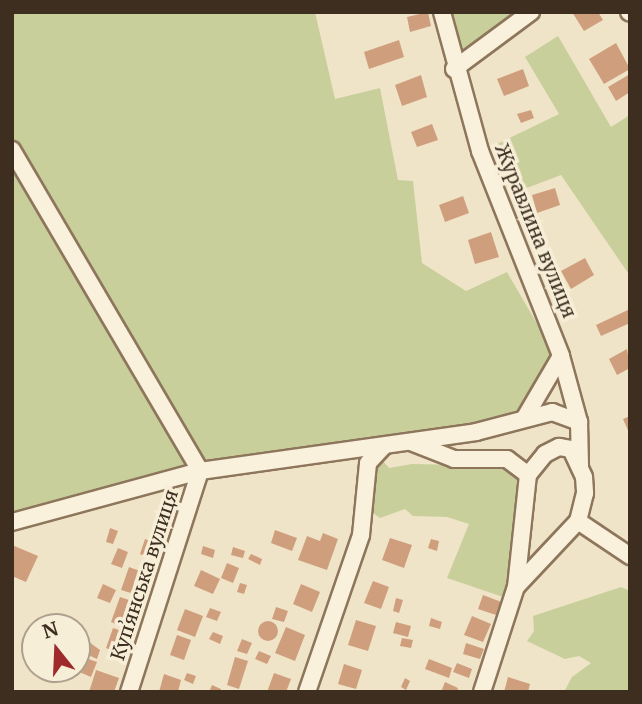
<!DOCTYPE html>
<html>
<head>
<meta charset="utf-8">
<style>
  body { margin:0 }
  #map { position:relative; width:642px; height:704px; overflow:hidden; background:#f0e4c8; font-family:Merriweather,serif }
  div>[style] { position:absolute }
  .green>* { inset:0; background:#c9cf9b }
  .building>* { inset:0; background:#cf9f7d }
  .round { border-radius:50% }
  .roads { filter:drop-shadow(2px 0 #8d765c) drop-shadow(-2px 0 #8d765c) drop-shadow(0 2px #8d765c) drop-shadow(0 -2px #8d765c) }
  .minor>* { height:16px; margin:-8px; padding:0 8px; transform-origin:8px; border-radius:8px; background:#faf1dc }
  span { translate:-50% -50%; white-space:nowrap; text-align:center; line-height:1.15; -webkit-text-stroke:7px #f7eed8; paint-order:stroke }
  .street-label { font-size:19px; color:#3d2e20 }
  .frame { position:absolute; inset:0; border:14px solid #3d2e20; pointer-events:none }
  .north { position:absolute; left:21px; top:613px; width:70px; height:70px; box-sizing:border-box; background:#f7eed8; border:2px solid #ada18e; border-radius:50%; rotate:342deg; font-size:19px; font-weight:700; line-height:28px; text-align:center; color:#3d2e20 }
  .north::after { content:''; display:block; margin:auto; width:24px; height:32px; background:#9e2a2b; clip-path:polygon(50% 0,100% 100%,50% 72%,0 100%) }
</style>
</head>
<body>
<div id="map">
  <div class="green">
    <i style="clip-path:polygon(12px 12px,315px 12px,335px 99px,380px 88px,398px 180px,413px 181px,422px 263px,466px 291px,507px 272px,554px 353px,518px 414px,400px 439px,277px 450px,202px 466px,12px 147px)"></i>
    <i style="clip-path:polygon(448px 12px,515px 12px,459px 53px)"></i>
    <i style="clip-path:polygon(558px 36px,611px 127px,630px 115px,628px 273px,561px 175px,511px 194px,495px 145px,559px 114px,525px 57px)"></i>
    <i style="clip-path:polygon(12px 156px,193px 466px,12px 519px)"></i>
    <i style="clip-path:polygon(383px 461px,389px 468px,412px 464px,505px 466px,515px 476px,522px 490px,509px 599px,447px 578px,469px 524px,447px 517px,413px 516px,405px 509px,380px 518px,369px 510px,374px 465px)"></i>
    <i style="clip-path:polygon(621px 587px,630px 591px,630px 692px,564px 692px,572px 677px,591px 663px,579px 656px,565px 659px,527px 641px,534px 631px,533px 616px)"></i>
  </div>
  <div class="building">
    <i style="clip-path:polygon(428px 12px,431px 26px,410px 32px,407px 17px)"></i>
    <i style="clip-path:polygon(572px 12px,598px 12px,603px 20px,584px 31px)"></i>
    <i style="clip-path:polygon(399px 40px,404px 57px,369px 69px,364px 52px)"></i>
    <i style="clip-path:polygon(616px 43px,630px 69px,604px 84px,589px 59px)"></i>
    <i style="clip-path:polygon(523px 69px,529px 86px,504px 96px,497px 79px)"></i>
    <i style="clip-path:polygon(630px 74px,630px 92px,616px 101px,608px 87px)"></i>
    <i style="clip-path:polygon(421px 75px,427px 97px,402px 106px,395px 85px)"></i>
    <i style="clip-path:polygon(531px 110px,534px 118px,521px 123px,517px 114px)"></i>
    <i style="clip-path:polygon(432px 124px,438px 140px,417px 147px,411px 132px)"></i>
    <i style="clip-path:polygon(555px 188px,560px 205px,537px 213px,532px 195px)"></i>
    <i style="clip-path:polygon(463px 196px,469px 213px,445px 222px,439px 205px)"></i>
    <i style="clip-path:polygon(491px 232px,499px 257px,475px 264px,468px 240px)"></i>
    <i style="clip-path:polygon(585px 258px,594px 275px,571px 289px,561px 271px)"></i>
    <i style="clip-path:polygon(630px 309px,630px 323px,601px 336px,596px 325px)"></i>
    <i style="clip-path:polygon(627px 349px,630px 368px,617px 375px,609px 359px)"></i>
    <i style="clip-path:polygon(630px 416px,630px 435px,623px 419px)"></i>
    <i style="clip-path:polygon(110px 528px,118px 531px,113px 544px,106px 542px)"></i>
    <i style="clip-path:polygon(275px 530px,297px 538px,292px 551px,271px 543px)"></i>
    <i style="clip-path:polygon(323px 533px,338px 539px,327px 570px,298px 560px,307px 536px,320px 541px)"></i>
    <i style="clip-path:polygon(390px 538px,412px 545px,404px 568px,382px 560px)"></i>
    <i style="clip-path:polygon(145px 539px,156px 543px,150px 558px,140px 554px)"></i>
    <i style="clip-path:polygon(431px 539px,439px 541px,437px 551px,428px 548px)"></i>
    <i style="clip-path:polygon(12px 545px,38px 556px,26px 582px,12px 576px)"></i>
    <i style="clip-path:polygon(203px 546px,215px 550px,213px 558px,201px 554px)"></i>
    <i style="clip-path:polygon(233px 547px,245px 551px,243px 558px,231px 555px)"></i>
    <i style="clip-path:polygon(118px 548px,128px 552px,122px 568px,111px 564px)"></i>
    <i style="clip-path:polygon(251px 554px,262px 559px,260px 565px,248px 559px)"></i>
    <i style="clip-path:polygon(227px 563px,239px 568px,233px 583px,221px 578px)"></i>
    <i style="clip-path:polygon(129px 567px,151px 575px,144px 597px,121px 590px)"></i>
    <i style="clip-path:polygon(201px 570px,220px 579px,213px 594px,194px 586px)"></i>
    <i style="clip-path:polygon(373px 581px,389px 587px,381px 609px,364px 603px)"></i>
    <i style="clip-path:polygon(240px 583px,247px 585px,244px 594px,237px 592px)"></i>
    <i style="clip-path:polygon(103px 584px,116px 590px,110px 603px,97px 598px)"></i>
    <i style="clip-path:polygon(301px 584px,320px 592px,312px 612px,293px 604px)"></i>
    <i style="clip-path:polygon(483px 595px,504px 603px,499px 616px,478px 609px)"></i>
    <i style="clip-path:polygon(120px 597px,129px 600px,126px 606px,140px 611px,132px 630px,111px 622px)"></i>
    <i style="clip-path:polygon(396px 598px,403px 600px,399px 613px,393px 611px)"></i>
    <i style="clip-path:polygon(276px 607px,288px 611px,284px 622px,272px 619px)"></i>
    <i style="clip-path:polygon(210px 608px,221px 612px,217px 621px,206px 617px)"></i>
    <i style="clip-path:polygon(185px 609px,203px 616px,195px 637px,177px 630px)"></i>
    <i style="clip-path:polygon(472px 616px,491px 624px,483px 642px,464px 635px)"></i>
    <i style="clip-path:polygon(431px 618px,442px 622px,440px 629px,429px 626px)"></i>
    <i style="clip-path:polygon(356px 620px,376px 626px,368px 651px,348px 645px)"></i>
    <i class="round" style="left:258px;top:621px;width:20px;height:20px"></i>
    <i style="clip-path:polygon(396px 622px,411px 626px,408px 637px,393px 633px)"></i>
    <i style="clip-path:polygon(286px 627px,305px 635px,295px 661px,275px 653px)"></i>
    <i style="clip-path:polygon(113px 628px,131px 634px,123px 654px,106px 648px)"></i>
    <i style="clip-path:polygon(213px 632px,223px 636px,220px 644px,209px 639px)"></i>
    <i style="clip-path:polygon(77px 633px,100px 650px,97px 659px,77px 650px)"></i>
    <i style="clip-path:polygon(177px 635px,191px 640px,184px 660px,170px 655px)"></i>
    <i style="clip-path:polygon(402px 638px,413px 640px,411px 648px,400px 646px)"></i>
    <i style="clip-path:polygon(242px 639px,252px 643px,247px 654px,237px 651px)"></i>
    <i style="clip-path:polygon(466px 643px,484px 649px,480px 659px,463px 654px)"></i>
    <i style="clip-path:polygon(259px 651px,271px 656px,267px 664px,255px 659px)"></i>
    <i style="clip-path:polygon(83px 657px,97px 662px,91px 677px,77px 671px)"></i>
    <i style="clip-path:polygon(235px 657px,248px 661px,239px 689px,227px 685px)"></i>
    <i style="clip-path:polygon(429px 659px,452px 668px,449px 678px,425px 669px)"></i>
    <i style="clip-path:polygon(457px 663px,472px 669px,469px 678px,453px 672px)"></i>
    <i style="clip-path:polygon(344px 664px,362px 670px,356px 689px,338px 684px)"></i>
    <i style="clip-path:polygon(96px 670px,119px 678px,114px 692px,89px 692px)"></i>
    <i style="clip-path:polygon(187px 673px,196px 676px,193px 684px,184px 680px)"></i>
    <i style="clip-path:polygon(274px 673px,291px 679px,286px 692px,267px 692px)"></i>
    <i style="clip-path:polygon(164px 674px,181px 680px,178px 692px,159px 692px)"></i>
    <i style="clip-path:polygon(508px 677px,530px 684px,528px 692px,504px 692px)"></i>
    <i style="clip-path:polygon(405px 678px,410px 681px,406px 690px,401px 687px)"></i>
    <i style="clip-path:polygon(445px 682px,458px 688px,457px 692px,441px 692px)"></i>
    <i style="clip-path:polygon(212px 685px,221px 689px,220px 692px,209px 692px)"></i>
  </div>
  <div class="roads">
    <div class="minor">
      <i style="left:442px;top:12px;width:144px;rotate:74.7deg"></i>
      <i style="left:480px;top:151px;width:220px;rotate:68.4deg"></i>
      <i style="left:561px;top:356px;width:68px;rotate:74.7deg"></i>
      <i style="left:579px;top:422px;width:44px;rotate:88.7deg"></i>
      <i style="left:629px;top:12px;width:1px;rotate:45deg"></i>
      <i style="left:454px;top:69px;width:96px;rotate:-36.5deg"></i>
      <i style="left:12px;top:150px;width:372px;rotate:59.6deg"></i>
      <i style="left:200px;top:471px;width:232px;rotate:107.8deg"></i>
      <i style="left:524px;top:419px;width:73px;rotate:-59.6deg"></i>
      <i style="left:411px;top:442px;width:46px;rotate:21.6deg"></i>
      <i style="left:454px;top:459px;width:53px"></i>
      <i style="left:507px;top:459px;width:26px;rotate:37deg"></i>
      <i style="left:578px;top:521px;width:63px;rotate:33.9deg"></i>
      <i style="left:12px;top:522px;width:195px;rotate:-15.2deg"></i>
      <i style="left:200px;top:471px;width:279px;rotate:-8deg"></i>
      <i style="left:476px;top:432px;width:79px;rotate:-14.7deg"></i>
      <i style="left:552px;top:412px;width:29px;rotate:20deg"></i>
      <i style="left:307px;top:692px;width:166px;rotate:-71deg"></i>
      <i style="left:361px;top:535px;width:72px;rotate:-84.4deg"></i>
      <i style="left:368px;top:463px;width:23px;rotate:-47deg"></i>
      <i style="left:482px;top:692px;width:110px;rotate:-72.1deg"></i>
      <i style="left:516px;top:587px;width:113px;rotate:-83.9deg"></i>
      <i style="left:528px;top:475px;width:27px;rotate:-51deg"></i>
      <i style="left:545px;top:454px;width:16px;rotate:-27deg"></i>
      <i style="left:559px;top:447px;width:12px;rotate:9deg"></i>
      <i style="left:571px;top:449px;width:31px;rotate:65deg"></i>
      <i style="left:584px;top:477px;width:16px;rotate:86deg"></i>
      <i style="left:585px;top:493px;width:29px;rotate:104deg"></i>
      <i style="left:578px;top:521px;width:91px;rotate:133.2deg"></i>
    </div>
  </div>
  <div class="street-label">
    <span style="left:535px;top:231px;rotate:68deg">Журавлина вулиця</span>
    <span style="left:145px;top:575px;rotate:-72deg">Купʼянська вулиця</span>
  </div>
  <div class="frame"></div>
  <div class="north">N</div>
</div>
</body>
</html>
